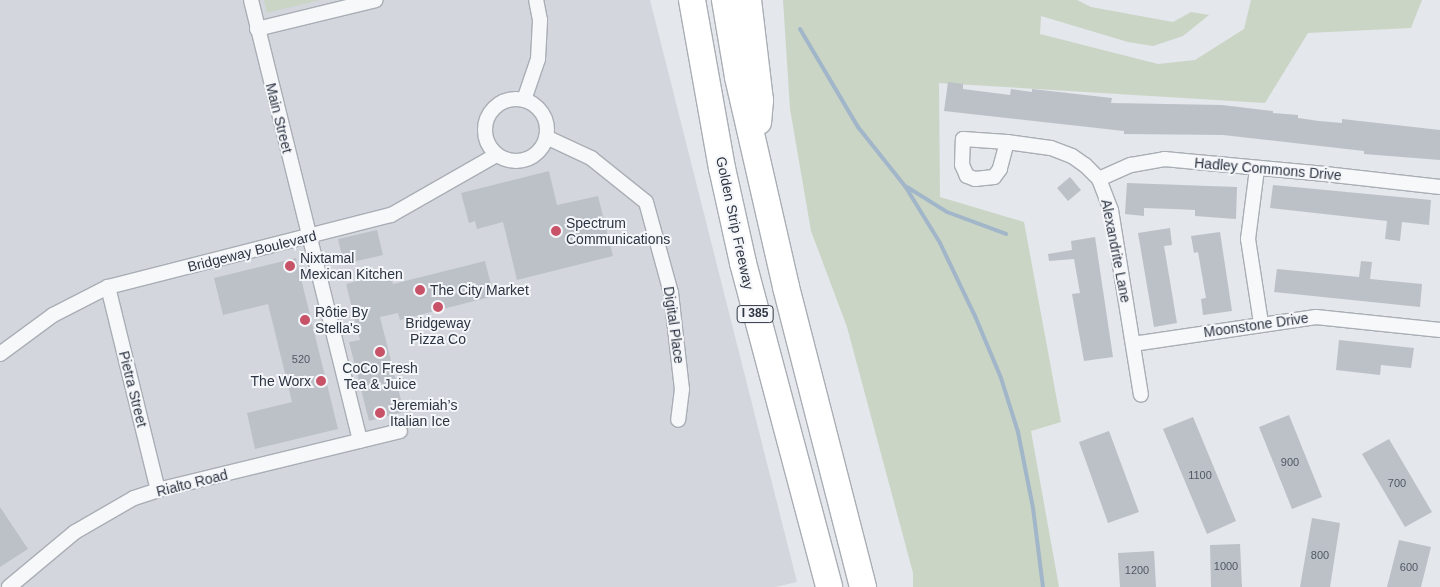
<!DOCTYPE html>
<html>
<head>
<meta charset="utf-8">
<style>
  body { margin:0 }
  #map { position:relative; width:1440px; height:587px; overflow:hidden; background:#e4e7eb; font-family:Arial,sans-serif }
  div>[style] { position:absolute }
  .built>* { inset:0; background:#d3d6dd }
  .green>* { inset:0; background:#cad5c6 }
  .stream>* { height:4px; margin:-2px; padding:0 2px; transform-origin:2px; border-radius:2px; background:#a2b6c9 }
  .building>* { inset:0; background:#bcc1c8 }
  .roads { filter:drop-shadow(1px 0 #a9aeb5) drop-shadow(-1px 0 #a9aeb5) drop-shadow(0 1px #a9aeb5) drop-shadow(0 -1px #a9aeb5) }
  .street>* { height:14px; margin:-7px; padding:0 7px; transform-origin:7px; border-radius:7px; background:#f7f8fa }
  .street>.ring { margin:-7px; padding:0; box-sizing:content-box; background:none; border:14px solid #f7f8fa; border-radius:50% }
  .highway>* { height:26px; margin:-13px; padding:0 13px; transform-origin:13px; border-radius:13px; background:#fff }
  .dots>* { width:14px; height:14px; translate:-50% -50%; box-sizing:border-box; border:2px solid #f4f6f9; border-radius:50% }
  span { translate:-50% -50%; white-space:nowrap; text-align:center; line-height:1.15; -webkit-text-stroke:4px #f4f6f9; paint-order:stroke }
  .number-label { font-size:11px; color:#515864 }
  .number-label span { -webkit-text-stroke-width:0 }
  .shield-label span { padding:1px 4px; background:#f4f6f9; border:1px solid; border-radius:4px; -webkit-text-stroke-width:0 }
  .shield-label { font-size:12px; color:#2d3543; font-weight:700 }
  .street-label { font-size:14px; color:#2d3543 }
  .poi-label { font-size:14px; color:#2d3543 }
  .left { translate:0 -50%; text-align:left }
  .right { translate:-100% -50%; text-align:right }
</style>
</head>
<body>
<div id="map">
  <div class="built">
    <i style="clip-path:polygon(0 0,650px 0,797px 582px,775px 587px,0 587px)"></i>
  </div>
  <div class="green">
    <i style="clip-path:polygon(264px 0,320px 0,267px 13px)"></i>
    <i style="clip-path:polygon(783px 0,1077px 0,1091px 7px,1173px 22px,1191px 12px,1209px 15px,1183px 36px,1153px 46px,1128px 42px,1041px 16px,1040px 34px,1158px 64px,1195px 60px,1244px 29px,1251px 0,1422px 0,1411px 28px,1308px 33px,1265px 103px,939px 83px,940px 197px,1024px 222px,1061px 422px,1031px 431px,1059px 587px,913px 587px,913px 573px,847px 327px,811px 231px,790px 109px)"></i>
  </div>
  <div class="stream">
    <i style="left:800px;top:29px;width:114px;rotate:59.4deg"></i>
    <i style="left:858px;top:127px;width:75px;rotate:51.5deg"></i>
    <i style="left:905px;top:186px;width:67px;rotate:58.4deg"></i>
    <i style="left:940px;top:243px;width:81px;rotate:64.4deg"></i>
    <i style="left:975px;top:316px;width:67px;rotate:67.2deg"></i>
    <i style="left:1001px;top:378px;width:57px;rotate:72.5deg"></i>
    <i style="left:1018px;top:432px;width:77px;rotate:78.8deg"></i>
    <i style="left:1033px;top:508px;width:80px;rotate:82.8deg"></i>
    <i style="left:907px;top:187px;width:47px;rotate:32deg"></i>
    <i style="left:947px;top:212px;width:63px;rotate:20.4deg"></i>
  </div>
  <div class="building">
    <i style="clip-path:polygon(948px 82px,963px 84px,963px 89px,1010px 95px,1011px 89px,1032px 92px,1032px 89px,1112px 98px,1111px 103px,1222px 105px,1273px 111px,1273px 113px,1298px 115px,1298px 118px,1319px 121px,1342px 123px,1342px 119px,1440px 130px,1440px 160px,1364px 154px,1364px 151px,1223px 135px,1124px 134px,1124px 131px,944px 111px)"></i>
    <i style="clip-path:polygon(549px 171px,557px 205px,598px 196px,613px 256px,517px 280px,503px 222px,477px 229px,475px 221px,469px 223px,461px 193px)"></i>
    <i style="clip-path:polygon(1070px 177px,1081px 190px,1068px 201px,1057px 188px)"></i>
    <i style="clip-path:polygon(1127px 183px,1237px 187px,1236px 219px,1195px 216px,1195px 210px,1174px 209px,1144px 208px,1144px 216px,1125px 214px)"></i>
    <i style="clip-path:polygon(1273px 185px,1431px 200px,1429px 225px,1402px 222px,1400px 241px,1385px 239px,1387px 221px,1270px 208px)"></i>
    <i style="clip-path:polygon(1170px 228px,1172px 245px,1164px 246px,1177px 323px,1154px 327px,1138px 233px)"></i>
    <i style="clip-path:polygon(377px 230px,383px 255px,344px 264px,338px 239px)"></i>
    <i style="clip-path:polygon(1220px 232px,1232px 311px,1203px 315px,1201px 299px,1206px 298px,1198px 252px,1194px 253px,1191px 236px)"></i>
    <i style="clip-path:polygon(1095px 237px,1113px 357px,1084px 361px,1072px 294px,1080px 293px,1074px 259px,1049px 261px,1048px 254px,1072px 250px,1071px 241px)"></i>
    <i style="clip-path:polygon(296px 258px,338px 429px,255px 449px,247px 413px,292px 402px,268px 304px,223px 315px,214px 278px)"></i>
    <i style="clip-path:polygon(485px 261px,494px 296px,400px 320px,398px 313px,380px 317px,404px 412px,369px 421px,349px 342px,360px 340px,346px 284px,390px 272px,393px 284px)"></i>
    <i style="clip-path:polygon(1361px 261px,1372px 262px,1370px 279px,1422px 284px,1420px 307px,1274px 292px,1277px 269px,1359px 277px)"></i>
    <i style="clip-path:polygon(1339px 340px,1414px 348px,1411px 368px,1381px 365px,1380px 375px,1336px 370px)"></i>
    <i style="clip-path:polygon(1289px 415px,1322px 497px,1292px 509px,1259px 427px)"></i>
    <i style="clip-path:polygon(1193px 417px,1236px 521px,1207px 534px,1163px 429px)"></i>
    <i style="clip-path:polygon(1109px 431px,1139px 512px,1108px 523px,1079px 442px)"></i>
    <i style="clip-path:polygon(1389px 439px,1432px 512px,1405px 527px,1362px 454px)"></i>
    <i style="clip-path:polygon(0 507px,28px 549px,0 567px)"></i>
    <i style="clip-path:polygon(1312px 518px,1340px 523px,1330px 587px,1300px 587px)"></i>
    <i style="clip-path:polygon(1399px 540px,1431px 547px,1421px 587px,1387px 587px)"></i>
    <i style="clip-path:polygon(1240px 544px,1242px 587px,1211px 587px,1210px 545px)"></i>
    <i style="clip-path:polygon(1154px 551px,1156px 587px,1120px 587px,1118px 553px)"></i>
  </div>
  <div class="roads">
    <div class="street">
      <i style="left:251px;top:0;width:454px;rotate:76.1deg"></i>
      <i style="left:257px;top:29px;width:122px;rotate:-13.7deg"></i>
      <i class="ring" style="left:485px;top:99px;width:48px;height:48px"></i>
      <i style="left:524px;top:100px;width:43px;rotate:-71.1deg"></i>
      <i style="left:538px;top:59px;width:39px;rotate:-87deg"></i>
      <i style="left:540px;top:20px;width:20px;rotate:-101deg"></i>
      <i style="left:546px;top:137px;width:50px;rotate:25deg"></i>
      <i style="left:591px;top:158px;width:70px;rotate:38.7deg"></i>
      <i style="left:646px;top:202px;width:94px;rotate:74.6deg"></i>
      <i style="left:671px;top:293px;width:97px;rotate:83.5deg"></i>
      <i style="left:682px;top:389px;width:31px;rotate:97deg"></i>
      <i style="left:1007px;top:142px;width:28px;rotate:105deg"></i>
      <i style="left:1000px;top:169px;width:10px;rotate:127deg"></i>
      <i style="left:994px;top:177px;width:19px;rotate:174deg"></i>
      <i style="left:975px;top:179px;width:9px;rotate:-159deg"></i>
      <i style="left:967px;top:176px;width:12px;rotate:-114deg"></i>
      <i style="left:962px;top:165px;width:26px;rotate:-88deg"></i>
      <i style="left:963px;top:139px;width:44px;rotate:3.9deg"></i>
      <i style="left:1007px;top:142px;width:44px;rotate:7.8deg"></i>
      <i style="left:1051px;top:148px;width:22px;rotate:21deg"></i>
      <i style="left:1072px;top:156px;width:16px;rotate:35deg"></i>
      <i style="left:1085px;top:165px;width:20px;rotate:45deg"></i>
      <i style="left:1099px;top:179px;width:33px;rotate:69deg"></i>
      <i style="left:1111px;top:210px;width:187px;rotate:80.8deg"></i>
      <i style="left:1257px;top:169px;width:71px;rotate:97.3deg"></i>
      <i style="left:1248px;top:239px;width:85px;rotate:81.2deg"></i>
      <i style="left:1099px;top:179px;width:35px;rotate:-24deg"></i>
      <i style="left:1131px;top:165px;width:34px;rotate:-10deg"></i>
      <i style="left:1164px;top:159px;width:162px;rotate:5.3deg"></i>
      <i style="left:1325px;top:174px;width:116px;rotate:6.4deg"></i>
      <i style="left:108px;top:287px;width:209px;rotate:76.2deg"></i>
      <i style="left:1133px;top:344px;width:185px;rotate:-8.4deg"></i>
      <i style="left:1316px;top:317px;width:125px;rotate:6deg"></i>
      <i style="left:0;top:354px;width:66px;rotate:-36.3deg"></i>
      <i style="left:53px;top:315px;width:62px;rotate:-27deg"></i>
      <i style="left:108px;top:287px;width:292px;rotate:-14.3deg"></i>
      <i style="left:391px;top:215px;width:121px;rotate:-29.7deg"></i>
      <i style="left:9px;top:587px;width:86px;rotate:-39.8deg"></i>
      <i style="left:75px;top:532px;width:68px;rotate:-30deg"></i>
      <i style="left:134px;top:498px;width:25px;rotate:-18deg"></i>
      <i style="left:158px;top:490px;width:249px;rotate:-13.7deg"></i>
    </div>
    <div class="highway">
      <i style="left:692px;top:0;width:171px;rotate:79.9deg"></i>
      <i style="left:722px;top:168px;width:97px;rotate:77.5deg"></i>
      <i style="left:743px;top:263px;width:335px;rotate:75.1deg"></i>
      <i style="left:725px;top:0;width:78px;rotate:80.4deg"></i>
      <i style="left:738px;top:77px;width:215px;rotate:77.1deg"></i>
      <i style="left:786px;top:287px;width:310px;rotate:75.6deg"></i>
      <i style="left:748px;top:0;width:101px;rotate:83.2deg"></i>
      <i style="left:760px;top:100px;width:22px;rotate:95deg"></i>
    </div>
  </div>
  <div class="dots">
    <i style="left:556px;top:231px;background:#c85267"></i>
    <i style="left:290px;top:266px;background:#c85267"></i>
    <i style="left:420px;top:290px;background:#c85267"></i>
    <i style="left:438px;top:307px;background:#c85267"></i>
    <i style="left:305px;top:320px;background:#c85267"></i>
    <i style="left:380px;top:352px;background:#c85267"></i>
    <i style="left:321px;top:381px;background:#c85267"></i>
    <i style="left:380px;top:413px;background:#c85267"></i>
  </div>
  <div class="number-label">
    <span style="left:301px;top:359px">520</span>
    <span style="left:1290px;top:462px">900</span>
    <span style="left:1200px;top:475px">1100</span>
    <span style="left:1397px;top:483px">700</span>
    <span style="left:1320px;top:555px">800</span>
    <span style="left:1226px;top:566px">1000</span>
    <span style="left:1409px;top:567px">600</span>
    <span style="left:1137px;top:570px">1200</span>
  </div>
  <div class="shield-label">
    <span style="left:755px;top:314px">I 385</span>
  </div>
  <div class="street-label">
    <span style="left:279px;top:118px;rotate:76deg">Main Street</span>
    <span style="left:1268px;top:169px;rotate:5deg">Hadley Commons Drive</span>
    <span style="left:735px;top:223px;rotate:78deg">Golden Strip Freeway</span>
    <span style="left:252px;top:251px;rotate:-14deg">Bridgeway Boulevard</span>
    <span style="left:1116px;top:251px;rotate:79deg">Alexandrite Lane</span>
    <span style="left:674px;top:325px;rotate:82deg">Digital Place</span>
    <span style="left:1256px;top:325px;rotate:-8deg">Moonstone Drive</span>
    <span style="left:133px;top:389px;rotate:76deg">Pietra Street</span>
    <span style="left:192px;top:483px;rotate:-14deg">Rialto Road</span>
  </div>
  <div class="poi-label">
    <span class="left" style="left:566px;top:231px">Spectrum<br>Communications</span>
    <span class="left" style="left:300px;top:266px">Nixtamal<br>Mexican Kitchen</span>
    <span class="left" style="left:430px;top:290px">The City Market</span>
    <span class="left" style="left:315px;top:320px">Rôtie By<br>Stella's</span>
    <span style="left:438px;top:331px">Bridgeway<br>Pizza Co</span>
    <span style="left:380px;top:376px">CoCo Fresh<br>Tea &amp; Juice</span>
    <span class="right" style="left:311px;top:381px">The Worx</span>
    <span class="left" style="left:390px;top:413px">Jeremiah’s<br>Italian Ice</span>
  </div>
</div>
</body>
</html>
